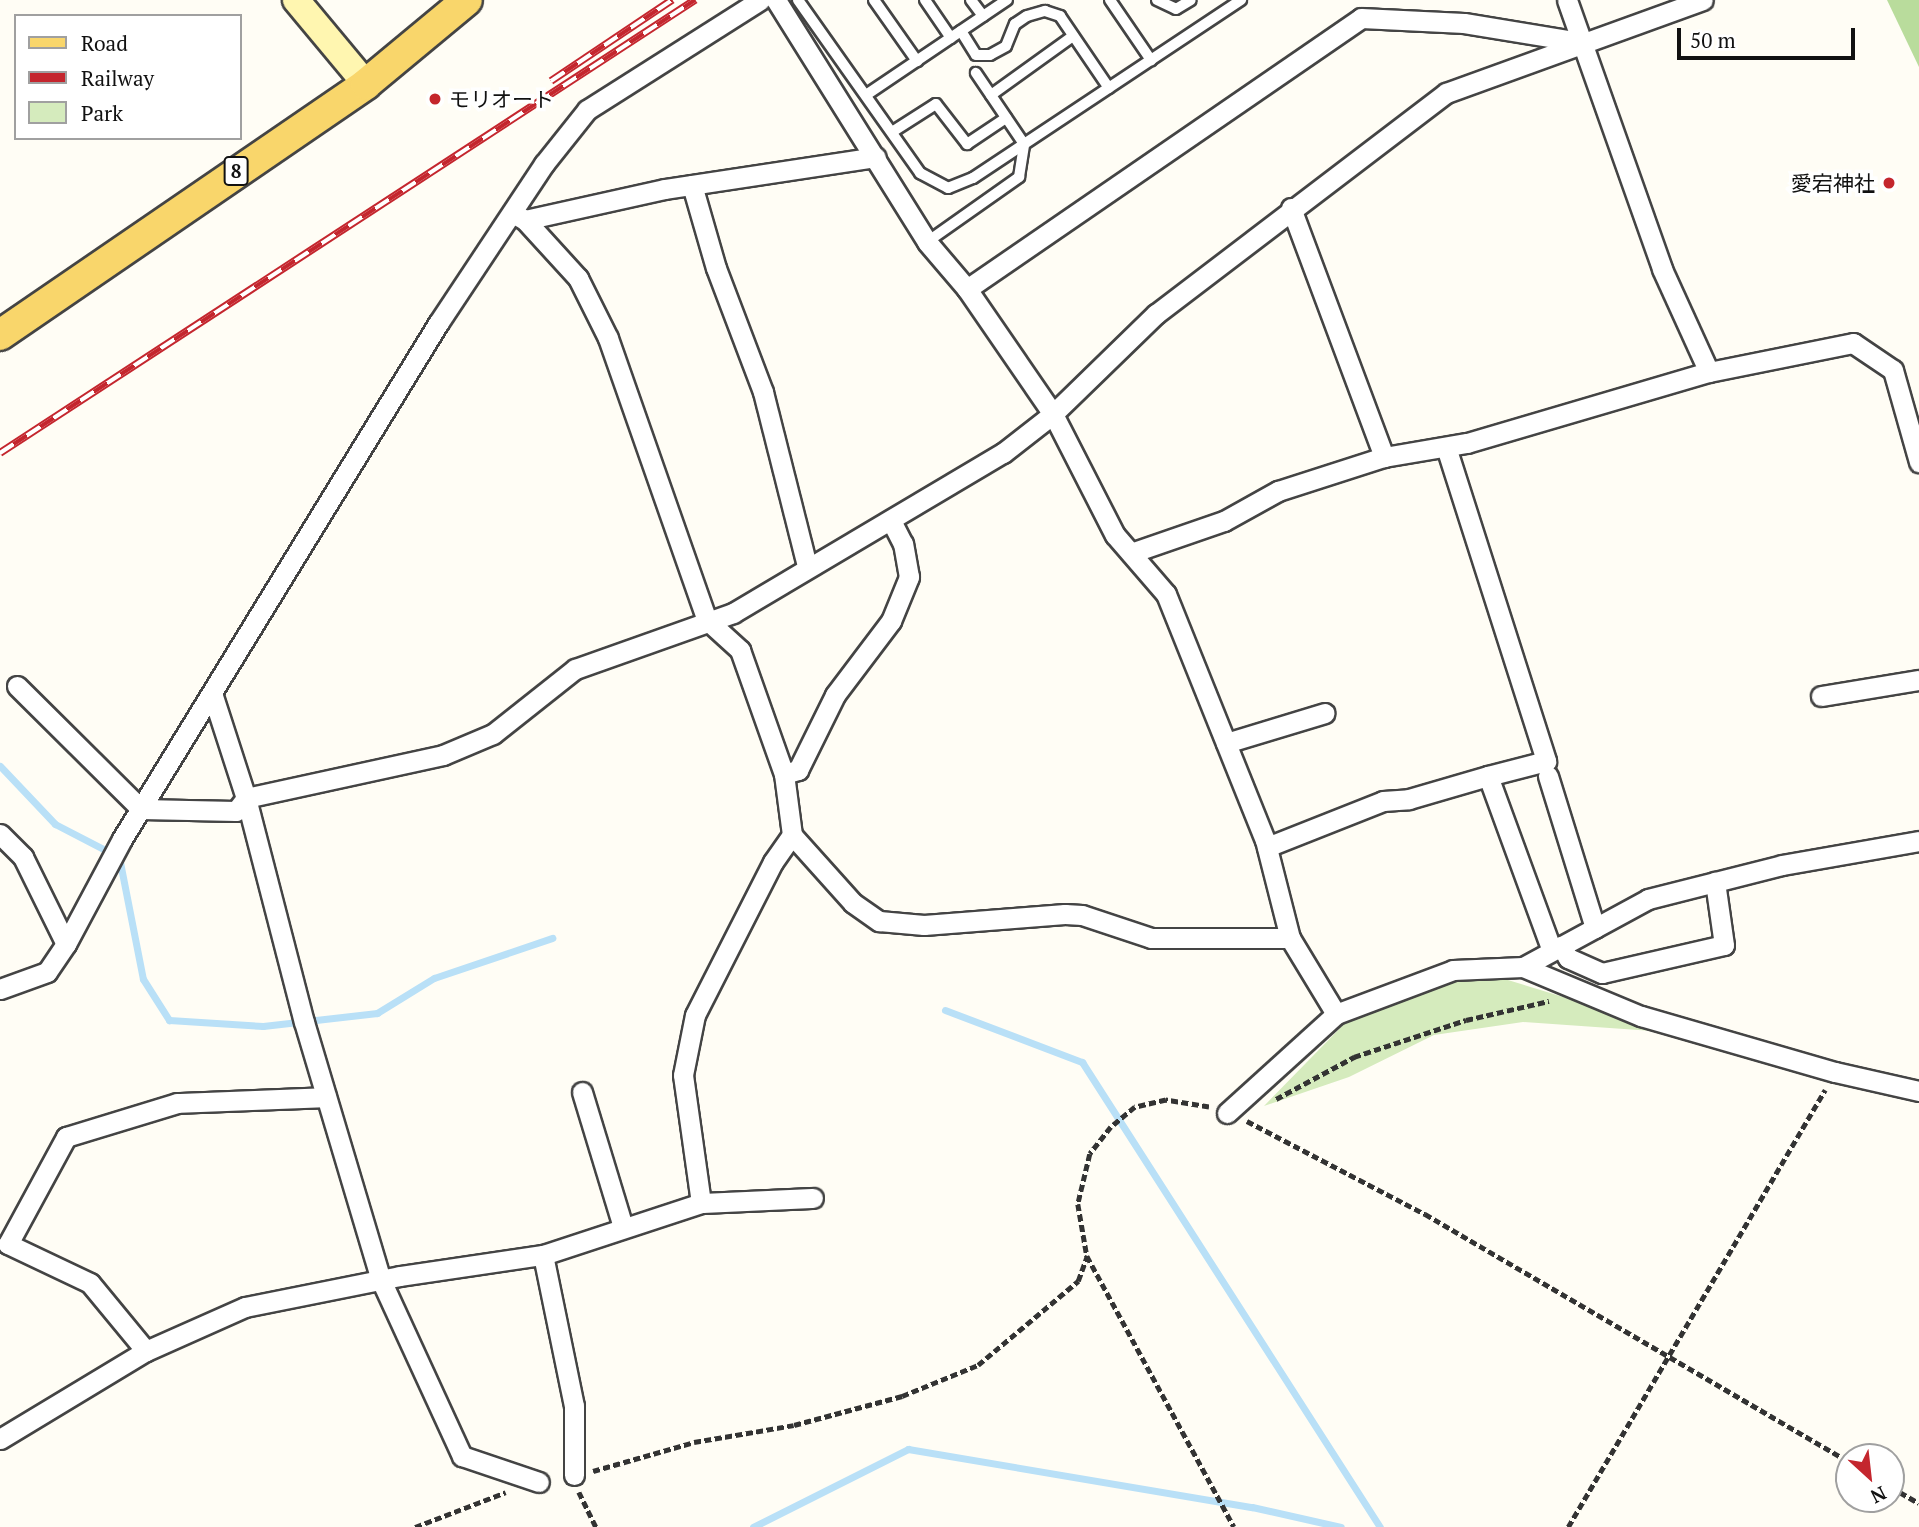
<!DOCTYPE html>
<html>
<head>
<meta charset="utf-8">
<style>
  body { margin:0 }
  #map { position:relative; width:1919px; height:1527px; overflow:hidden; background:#fffdf5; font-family:"PT Serif","Noto Sans JP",serif }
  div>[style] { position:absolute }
  .green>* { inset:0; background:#d5ebbd }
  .forest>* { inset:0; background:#b9dc9c }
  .stream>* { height:7px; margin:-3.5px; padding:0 3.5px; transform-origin:3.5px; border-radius:3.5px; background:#b9e0f7 }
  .path>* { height:4.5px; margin-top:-2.25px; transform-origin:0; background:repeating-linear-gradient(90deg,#333 0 7px,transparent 0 10.5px) }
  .roads { filter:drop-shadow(2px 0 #444) drop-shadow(-2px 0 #444) drop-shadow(0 2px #444) drop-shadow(0 -2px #444) }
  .lane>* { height:10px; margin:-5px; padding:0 5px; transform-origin:5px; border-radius:5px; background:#fff }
  .street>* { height:19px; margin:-9.5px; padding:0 9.5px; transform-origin:9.5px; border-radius:9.5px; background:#fff }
  .secondary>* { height:26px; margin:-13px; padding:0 13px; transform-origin:13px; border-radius:13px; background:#fff6b0 }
  .primary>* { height:30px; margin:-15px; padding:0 15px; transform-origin:15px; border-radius:15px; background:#f9d66b }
  .rail>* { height:8px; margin-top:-4px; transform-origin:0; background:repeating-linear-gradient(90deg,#fff 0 16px,#c4262e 0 32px); box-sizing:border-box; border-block:2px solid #c4262e }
  .dots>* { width:19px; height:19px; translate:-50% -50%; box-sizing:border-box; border:4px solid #fff; border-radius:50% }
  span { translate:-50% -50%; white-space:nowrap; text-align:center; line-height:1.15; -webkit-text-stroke:7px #fff; paint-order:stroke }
  .shield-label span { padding:2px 5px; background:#fff; border:2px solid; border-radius:5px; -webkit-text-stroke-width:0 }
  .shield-label { font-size:19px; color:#111; font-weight:700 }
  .poi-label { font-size:21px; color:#111 }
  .left { translate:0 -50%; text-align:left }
  .right { translate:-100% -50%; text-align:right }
  .legend { position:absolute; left:14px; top:14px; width:228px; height:126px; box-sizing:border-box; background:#fff; border:2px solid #a0a0a0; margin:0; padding:9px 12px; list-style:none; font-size:21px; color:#111 }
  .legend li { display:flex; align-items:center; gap:14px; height:35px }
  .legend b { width:35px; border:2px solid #a0a0a0 }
  .north { position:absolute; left:1835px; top:1443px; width:70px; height:70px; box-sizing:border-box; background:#fff; border:2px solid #a0a0a0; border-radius:50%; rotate:153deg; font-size:19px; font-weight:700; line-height:28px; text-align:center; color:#111 }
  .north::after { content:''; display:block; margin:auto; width:24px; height:32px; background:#c4262e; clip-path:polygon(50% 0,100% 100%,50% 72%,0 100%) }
  .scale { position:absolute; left:1677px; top:28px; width:178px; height:32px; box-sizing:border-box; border:4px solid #111; border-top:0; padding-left:9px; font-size:21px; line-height:24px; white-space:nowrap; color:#111; -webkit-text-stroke:5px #fff; paint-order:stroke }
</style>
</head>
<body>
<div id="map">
  <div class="green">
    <i style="clip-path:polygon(1467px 976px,1498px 977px,1681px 1033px,1523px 1022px,1434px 1035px,1349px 1077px,1264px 1106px,1352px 1016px,1426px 985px)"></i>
  </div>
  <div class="forest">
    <i style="clip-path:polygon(1887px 0,1919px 0,1919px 67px)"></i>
  </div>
  <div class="stream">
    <i style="left:0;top:766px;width:80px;rotate:46.5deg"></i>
    <i style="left:55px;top:824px;width:72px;rotate:27.3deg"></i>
    <i style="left:119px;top:857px;width:124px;rotate:78.9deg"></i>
    <i style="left:143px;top:979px;width:49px;rotate:57.6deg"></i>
    <i style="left:169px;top:1020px;width:94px;rotate:3.7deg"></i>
    <i style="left:263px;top:1026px;width:115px;rotate:-6.5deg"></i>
    <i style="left:377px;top:1013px;width:67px;rotate:-31.6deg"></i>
    <i style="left:434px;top:978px;width:125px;rotate:-18.7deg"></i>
    <i style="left:945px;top:1010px;width:147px;rotate:20.8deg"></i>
    <i style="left:1082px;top:1062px;width:552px;rotate:57.35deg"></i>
    <i style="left:753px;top:1527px;width:174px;rotate:-26.7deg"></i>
    <i style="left:908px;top:1449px;width:349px;rotate:9.6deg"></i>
    <i style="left:1252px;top:1507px;width:91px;rotate:12.7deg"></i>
  </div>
  <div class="path">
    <i style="left:1276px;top:1099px;width:89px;rotate:-28.3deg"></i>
    <i style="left:1354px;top:1057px;width:118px;rotate:-18.3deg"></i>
    <i style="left:1466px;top:1020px;width:85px;rotate:-12.9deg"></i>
    <i style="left:1209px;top:1107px;width:44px;rotate:-170.8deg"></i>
    <i style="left:1166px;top:1100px;width:32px;rotate:167deg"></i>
    <i style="left:1135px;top:1107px;width:31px;rotate:140deg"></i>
    <i style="left:1111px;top:1127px;width:34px;rotate:128deg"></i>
    <i style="left:1090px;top:1154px;width:51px;rotate:103.5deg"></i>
    <i style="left:1078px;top:1204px;width:53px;rotate:80.2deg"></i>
    <i style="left:1087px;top:1256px;width:308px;rotate:61.5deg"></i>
    <i style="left:1247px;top:1121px;width:201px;rotate:27.6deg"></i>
    <i style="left:1425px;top:1214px;width:491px;rotate:30.3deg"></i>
    <i style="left:593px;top:1471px;width:105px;rotate:-16deg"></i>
    <i style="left:694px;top:1442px;width:101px;rotate:-9.6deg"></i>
    <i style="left:794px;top:1425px;width:112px;rotate:-15deg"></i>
    <i style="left:902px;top:1396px;width:82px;rotate:-22.2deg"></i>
    <i style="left:978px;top:1365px;width:131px;rotate:-40deg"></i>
    <i style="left:1078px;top:1281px;width:27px;rotate:-70deg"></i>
    <i style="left:1891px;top:1487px;width:32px;rotate:30deg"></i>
    <i style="left:579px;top:1492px;width:39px;rotate:64deg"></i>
    <i style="left:415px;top:1527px;width:97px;rotate:-21deg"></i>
    <i style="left:1568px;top:1527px;width:507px;rotate:-59.54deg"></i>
  </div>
  <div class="roads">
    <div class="lane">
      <i style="left:798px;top:0;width:212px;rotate:54.8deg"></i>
      <i style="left:920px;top:173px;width:32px;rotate:28deg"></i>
      <i style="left:948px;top:188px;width:27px;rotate:-22deg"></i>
      <i style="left:973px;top:178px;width:322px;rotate:-33.6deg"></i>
      <i style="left:874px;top:0;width:75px;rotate:54.8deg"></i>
      <i style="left:925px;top:0;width:46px;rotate:55.6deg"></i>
      <i style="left:971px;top:0;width:20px;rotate:53deg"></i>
      <i style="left:1110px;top:0;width:73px;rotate:55.7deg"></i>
      <i style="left:1157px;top:0;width:21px;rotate:25deg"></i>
      <i style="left:1176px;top:9px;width:17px;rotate:-31deg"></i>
      <i style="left:961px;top:31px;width:28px;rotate:58deg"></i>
      <i style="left:976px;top:55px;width:14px"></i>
      <i style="left:990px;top:55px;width:18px;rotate:-29deg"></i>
      <i style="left:1006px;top:46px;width:24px;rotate:-68deg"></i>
      <i style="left:1015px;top:24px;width:14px;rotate:-34deg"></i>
      <i style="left:1027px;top:16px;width:19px;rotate:-16deg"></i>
      <i style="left:1045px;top:11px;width:16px;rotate:18deg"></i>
      <i style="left:1060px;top:16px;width:87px;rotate:55.8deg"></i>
      <i style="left:866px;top:95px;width:170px;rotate:-34deg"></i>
      <i style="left:991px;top:95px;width:101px;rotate:-35.7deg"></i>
      <i style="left:892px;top:132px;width:52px;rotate:-32.5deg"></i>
      <i style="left:936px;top:104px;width:51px;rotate:52.2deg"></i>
      <i style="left:967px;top:144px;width:47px;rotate:-33.7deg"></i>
      <i style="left:927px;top:242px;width:113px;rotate:-35.2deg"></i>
      <i style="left:1019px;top:177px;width:33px;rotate:-81deg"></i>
      <i style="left:1024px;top:144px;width:86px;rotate:-124.1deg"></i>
    </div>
    <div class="street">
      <i style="left:776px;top:0;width:285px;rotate:58deg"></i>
      <i style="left:927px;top:242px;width:62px;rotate:49.6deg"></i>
      <i style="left:967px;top:289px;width:152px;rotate:55.5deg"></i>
      <i style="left:1053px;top:414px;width:136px;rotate:62.9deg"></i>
      <i style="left:1115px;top:535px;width:78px;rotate:49.2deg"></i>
      <i style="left:1166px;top:594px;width:265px;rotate:68.1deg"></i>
      <i style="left:1265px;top:840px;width:101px;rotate:75.7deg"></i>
      <i style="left:1290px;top:938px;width:89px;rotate:58.8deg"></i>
      <i style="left:1336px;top:1014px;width:125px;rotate:-20.6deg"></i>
      <i style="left:1453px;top:970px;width:70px;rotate:-2.5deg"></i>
      <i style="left:1523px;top:967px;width:128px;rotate:22.6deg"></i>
      <i style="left:1641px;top:1016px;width:202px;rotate:16.1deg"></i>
      <i style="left:1835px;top:1072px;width:86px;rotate:12.7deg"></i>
      <i style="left:1567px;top:0;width:285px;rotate:70.5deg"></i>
      <i style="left:1662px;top:269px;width:113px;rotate:65.5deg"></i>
      <i style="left:692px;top:185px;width:86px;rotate:73.9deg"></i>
      <i style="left:716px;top:268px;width:133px;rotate:69.2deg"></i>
      <i style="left:763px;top:392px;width:179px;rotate:75.8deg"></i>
      <i style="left:1291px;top:208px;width:266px;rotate:69.5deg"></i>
      <i style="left:518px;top:216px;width:8px;rotate:30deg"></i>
      <i style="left:525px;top:220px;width:143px;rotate:-12.5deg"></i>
      <i style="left:665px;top:189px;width:213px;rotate:-8.6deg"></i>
      <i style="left:525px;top:220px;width:79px;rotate:47.6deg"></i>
      <i style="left:578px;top:278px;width:67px;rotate:63.4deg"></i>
      <i style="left:608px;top:338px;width:299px;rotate:70.7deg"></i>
      <i style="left:707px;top:620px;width:45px;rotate:42.3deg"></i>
      <i style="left:740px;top:650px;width:132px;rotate:70.5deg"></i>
      <i style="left:784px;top:774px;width:62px;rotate:82.5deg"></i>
      <i style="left:792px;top:835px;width:91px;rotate:48.1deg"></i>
      <i style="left:853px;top:903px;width:32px;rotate:35deg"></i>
      <i style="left:879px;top:921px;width:45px;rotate:5.1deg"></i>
      <i style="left:924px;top:925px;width:141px;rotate:-4.5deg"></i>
      <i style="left:1065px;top:914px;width:17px;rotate:3deg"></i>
      <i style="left:1082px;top:915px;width:73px;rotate:18.4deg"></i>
      <i style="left:1151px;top:938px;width:139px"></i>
      <i style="left:967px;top:289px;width:478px;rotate:-34.5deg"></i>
      <i style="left:1361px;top:18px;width:103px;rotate:2.8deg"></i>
      <i style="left:1464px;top:23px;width:118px;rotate:9.3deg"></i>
      <i style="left:1446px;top:447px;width:330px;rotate:72.3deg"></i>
      <i style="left:1546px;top:761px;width:60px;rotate:165.5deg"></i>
      <i style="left:1488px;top:776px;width:186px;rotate:69.9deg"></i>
      <i style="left:1131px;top:553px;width:98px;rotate:-19deg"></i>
      <i style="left:1224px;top:521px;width:62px;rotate:-29.1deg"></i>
      <i style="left:1278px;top:491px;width:111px;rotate:-17.8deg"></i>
      <i style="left:1384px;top:457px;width:84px;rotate:-9.6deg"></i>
      <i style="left:1467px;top:443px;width:252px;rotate:-16.4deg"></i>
      <i style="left:1709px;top:372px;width:147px;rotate:-11.4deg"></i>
      <i style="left:1853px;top:343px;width:48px;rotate:34deg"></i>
      <i style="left:1893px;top:370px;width:96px;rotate:74.2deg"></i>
      <i style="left:17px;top:686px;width:175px;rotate:44.8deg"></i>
      <i style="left:141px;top:809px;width:95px;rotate:1.2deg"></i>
      <i style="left:236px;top:811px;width:16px;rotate:-52deg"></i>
      <i style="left:246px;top:798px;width:202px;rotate:-12.3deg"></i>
      <i style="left:443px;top:755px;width:54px;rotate:-22.8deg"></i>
      <i style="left:493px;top:734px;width:105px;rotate:-38.4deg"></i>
      <i style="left:575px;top:669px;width:168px;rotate:-19.5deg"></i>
      <i style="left:733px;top:613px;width:314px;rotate:-30.7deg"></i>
      <i style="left:1003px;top:453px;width:63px;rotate:-38deg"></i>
      <i style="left:1053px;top:414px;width:144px;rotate:-44.2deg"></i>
      <i style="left:1156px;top:314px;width:365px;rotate:-37.3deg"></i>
      <i style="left:1446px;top:93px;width:273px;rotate:-19.9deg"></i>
      <i style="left:212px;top:693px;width:110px;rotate:72.1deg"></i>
      <i style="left:246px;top:798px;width:231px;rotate:75.5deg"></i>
      <i style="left:304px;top:1022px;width:269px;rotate:73.4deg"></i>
      <i style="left:381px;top:1280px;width:194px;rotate:65.3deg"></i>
      <i style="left:462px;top:1456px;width:81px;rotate:18.7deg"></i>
      <i style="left:1821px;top:696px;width:99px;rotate:-9.3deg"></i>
      <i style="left:1226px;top:743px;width:103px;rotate:-16.9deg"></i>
      <i style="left:784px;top:774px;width:15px;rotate:-16deg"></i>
      <i style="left:798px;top:770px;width:84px;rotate:-63.7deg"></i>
      <i style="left:835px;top:695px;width:93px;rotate:-52.9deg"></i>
      <i style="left:891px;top:621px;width:48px;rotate:-67.8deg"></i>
      <i style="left:909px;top:577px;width:34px;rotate:-100deg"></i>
      <i style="left:903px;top:544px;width:27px;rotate:-117deg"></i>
      <i style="left:1548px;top:776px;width:159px;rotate:72.8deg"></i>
      <i style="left:0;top:834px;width:33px;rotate:45deg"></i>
      <i style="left:23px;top:857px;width:97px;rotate:63.7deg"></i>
      <i style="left:1267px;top:847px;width:125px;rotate:-21.6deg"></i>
      <i style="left:1383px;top:801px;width:26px;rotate:-4deg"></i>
      <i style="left:1409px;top:799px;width:82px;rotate:-16.2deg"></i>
      <i style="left:1561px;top:946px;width:14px;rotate:60deg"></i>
      <i style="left:1568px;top:958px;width:37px;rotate:24deg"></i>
      <i style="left:1602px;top:973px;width:125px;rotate:-12.9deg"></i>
      <i style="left:1724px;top:945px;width:64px;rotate:-98.1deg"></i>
      <i style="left:1523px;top:967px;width:142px;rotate:-28.5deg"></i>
      <i style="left:1648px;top:899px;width:138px;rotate:-14.2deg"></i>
      <i style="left:1782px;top:865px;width:139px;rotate:-9.9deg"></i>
      <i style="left:0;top:989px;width:50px;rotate:-19.9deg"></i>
      <i style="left:47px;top:972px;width:34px;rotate:-56deg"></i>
      <i style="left:66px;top:944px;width:119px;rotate:-61.9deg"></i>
      <i style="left:122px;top:839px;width:606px;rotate:-58.49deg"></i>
      <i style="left:439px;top:322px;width:190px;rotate:-56.4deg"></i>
      <i style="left:544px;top:164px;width:69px;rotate:-51.5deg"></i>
      <i style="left:587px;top:110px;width:205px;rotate:-32.4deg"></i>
      <i style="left:582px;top:1092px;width:141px;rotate:73.1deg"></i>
      <i style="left:1227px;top:1113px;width:147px;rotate:-42.2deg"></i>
      <i style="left:701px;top:1203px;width:112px;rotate:-2.6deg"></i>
      <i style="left:543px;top:1255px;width:154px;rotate:78.4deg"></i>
      <i style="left:574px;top:1406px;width:69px;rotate:90deg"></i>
      <i style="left:146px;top:1351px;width:88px;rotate:-129.5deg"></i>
      <i style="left:90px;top:1283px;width:91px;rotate:-154.6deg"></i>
      <i style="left:8px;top:1244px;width:122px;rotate:-61.5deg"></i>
      <i style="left:66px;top:1137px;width:116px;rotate:-17deg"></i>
      <i style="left:177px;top:1103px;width:149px;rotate:-2.3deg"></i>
      <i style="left:0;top:1439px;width:170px;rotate:-31.1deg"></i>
      <i style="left:146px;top:1351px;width:108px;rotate:-24deg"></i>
      <i style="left:245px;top:1307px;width:158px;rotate:-11.3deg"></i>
      <i style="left:400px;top:1276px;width:145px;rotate:-8.4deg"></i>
      <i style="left:543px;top:1255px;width:166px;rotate:-18.2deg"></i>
      <i style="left:701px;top:1203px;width:129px;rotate:-98deg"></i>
      <i style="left:683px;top:1075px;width:61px;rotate:-78.7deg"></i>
      <i style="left:695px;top:1015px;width:172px;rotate:-63deg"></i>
      <i style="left:773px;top:862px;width:33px;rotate:-55deg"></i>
    </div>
    <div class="secondary">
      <i style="left:296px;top:0;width:109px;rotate:50.2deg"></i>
    </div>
    <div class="primary">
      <i style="left:0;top:335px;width:444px;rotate:-34.4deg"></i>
      <i style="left:366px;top:84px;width:131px;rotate:-39.7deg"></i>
    </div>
  </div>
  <div class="rail">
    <i style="left:551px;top:81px;width:146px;rotate:-33.8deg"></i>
    <i style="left:0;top:453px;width:830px;rotate:-33.1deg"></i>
  </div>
  <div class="dots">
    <i style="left:435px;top:99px;background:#c4262e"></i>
    <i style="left:1889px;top:183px;background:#c4262e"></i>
  </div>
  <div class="shield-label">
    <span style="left:236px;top:171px">8</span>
  </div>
  <div class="poi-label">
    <span class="left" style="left:449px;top:99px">モリオート</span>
    <span class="right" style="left:1875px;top:183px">愛宕神社</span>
  </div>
  <ul class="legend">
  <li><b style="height:9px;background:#f9d66b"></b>Road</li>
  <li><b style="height:9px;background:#c4262e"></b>Railway</li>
  <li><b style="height:19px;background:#d5ebbd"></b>Park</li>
  </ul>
  <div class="north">N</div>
  <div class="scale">50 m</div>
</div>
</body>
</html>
